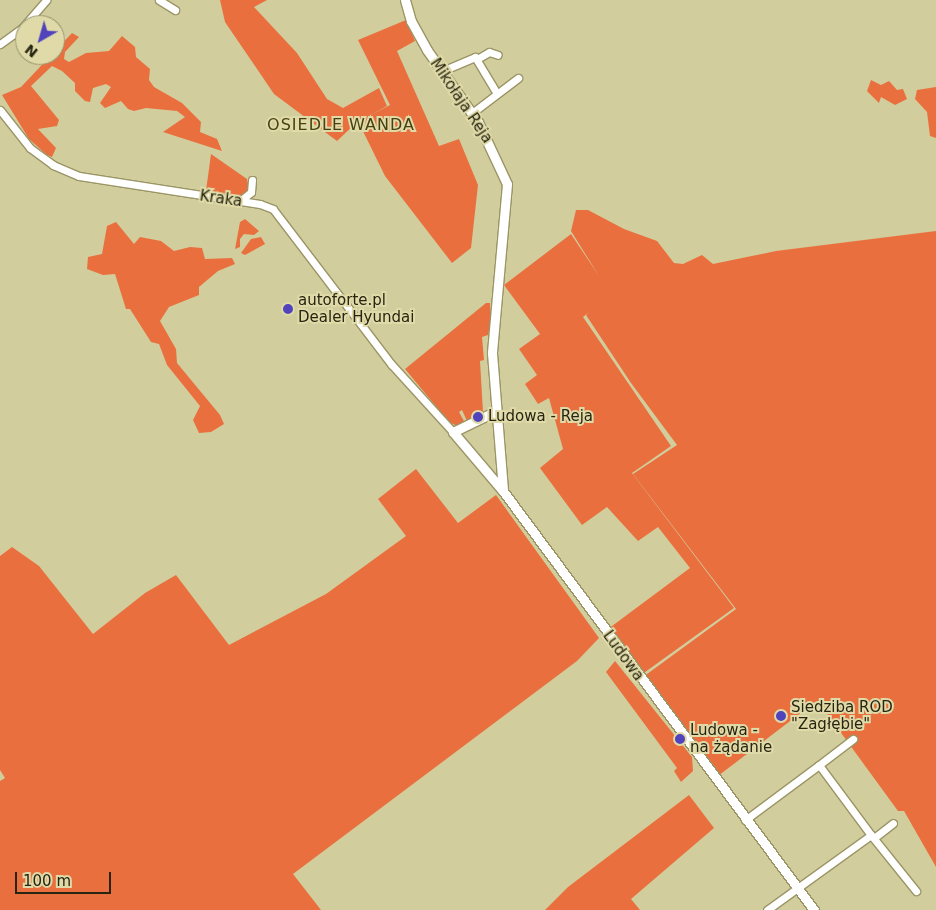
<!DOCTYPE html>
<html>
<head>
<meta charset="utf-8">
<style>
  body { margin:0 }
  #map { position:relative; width:936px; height:910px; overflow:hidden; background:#d2cd9c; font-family:"DejaVu Sans",sans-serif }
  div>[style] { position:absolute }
  .green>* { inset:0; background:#e9703e }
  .roads { filter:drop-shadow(1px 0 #9b9566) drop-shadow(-1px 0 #9b9566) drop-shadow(0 1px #9b9566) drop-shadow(0 -1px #9b9566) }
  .minor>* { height:7px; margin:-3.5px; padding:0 3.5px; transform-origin:3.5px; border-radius:3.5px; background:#fff }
  .tertiary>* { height:9px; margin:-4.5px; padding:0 4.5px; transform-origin:4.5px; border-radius:4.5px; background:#fff }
  .dots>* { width:14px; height:14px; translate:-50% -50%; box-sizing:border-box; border:2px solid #dfdaa8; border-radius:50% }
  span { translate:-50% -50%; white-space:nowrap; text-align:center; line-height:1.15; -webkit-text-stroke:4px #dfdaa8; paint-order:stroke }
  .street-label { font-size:15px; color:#272512 }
  .poi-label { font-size:15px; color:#272512 }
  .left { translate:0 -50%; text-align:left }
  .neighbourhood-label { font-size:16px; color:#474112; letter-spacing:1px }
  .north { position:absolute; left:15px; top:15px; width:50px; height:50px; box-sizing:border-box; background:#dfdaa8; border:1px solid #95926c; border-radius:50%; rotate:218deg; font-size:14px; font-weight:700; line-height:20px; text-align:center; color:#272512 }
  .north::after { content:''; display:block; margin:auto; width:18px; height:22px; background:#5143bb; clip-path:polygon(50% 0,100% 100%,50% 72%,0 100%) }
  .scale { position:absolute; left:15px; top:872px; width:96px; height:22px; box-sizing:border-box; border:2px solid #272512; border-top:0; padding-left:6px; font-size:15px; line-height:18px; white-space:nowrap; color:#272512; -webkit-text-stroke:4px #dfdaa8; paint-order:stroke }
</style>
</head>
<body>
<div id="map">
  <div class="green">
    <i style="clip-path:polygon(220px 0,267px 0,254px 7px,297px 53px,327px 99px,343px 108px,379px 88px,387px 106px,369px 116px,390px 105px,358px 40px,406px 20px,415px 41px,397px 51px,439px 146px,459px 139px,478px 185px,471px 248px,452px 263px,385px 176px,358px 121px,337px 141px,274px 94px,225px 22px)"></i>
    <i style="clip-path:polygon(72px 33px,79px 37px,65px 52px,64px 59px,69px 62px,86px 53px,109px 51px,122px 36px,135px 47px,136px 57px,150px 69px,149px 80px,154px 87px,182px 103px,201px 122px,200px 132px,217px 139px,222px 151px,163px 132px,185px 117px,177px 111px,146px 108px,134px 111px,128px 109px,121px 101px,105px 108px,100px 103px,111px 87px,106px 84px,93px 88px,90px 102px,85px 101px,75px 91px,75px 83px,62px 71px,52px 66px,31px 86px,59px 120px,57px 126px,38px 129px,56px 148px,52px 157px,47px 155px,29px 139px,2px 95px,21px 87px)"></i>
    <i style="clip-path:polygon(871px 80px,881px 85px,889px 81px,897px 90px,903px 89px,907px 99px,895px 105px,881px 97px,879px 103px,867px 91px)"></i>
    <i style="clip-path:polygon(936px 87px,936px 138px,930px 136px,927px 112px,915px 99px,917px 90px)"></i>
    <i style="clip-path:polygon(211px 154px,247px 179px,249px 190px,242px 196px,206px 191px)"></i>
    <i style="clip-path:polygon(576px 210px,588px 210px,624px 229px,657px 241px,674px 263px,683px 264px,702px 255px,713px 264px,776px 251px,936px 231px,936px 867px,904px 811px,898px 811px,820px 704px,815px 702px,718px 776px,643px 677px,736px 609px,633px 474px,677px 445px,631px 383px,586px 315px,589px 312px,583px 317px,671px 446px,632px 473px,734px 608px,641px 675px,608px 629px,690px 568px,658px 527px,638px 541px,607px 507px,582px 525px,540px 468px,563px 449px,549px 398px,538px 404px,525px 384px,537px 375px,519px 349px,540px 334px,504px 285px,571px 234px,599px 276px,571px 231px)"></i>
    <i style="clip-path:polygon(245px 219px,259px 231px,254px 235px,244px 234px,240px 239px,240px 247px,235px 249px,240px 222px)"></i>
    <i style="clip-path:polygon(116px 222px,134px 244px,140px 237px,161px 241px,174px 251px,190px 247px,202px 248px,205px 259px,232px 258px,235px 264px,218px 271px,199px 287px,199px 295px,169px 307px,160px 321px,176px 349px,177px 363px,220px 415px,224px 424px,211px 432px,199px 433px,193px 420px,200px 406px,167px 365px,159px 344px,151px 342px,130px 309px,126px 309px,115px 274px,103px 275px,87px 269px,88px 257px,102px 254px,107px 226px)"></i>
    <i style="clip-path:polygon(261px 237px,265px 244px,245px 255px,241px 253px,251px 239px)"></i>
    <i style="clip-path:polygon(486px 303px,490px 303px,491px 321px,488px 335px,482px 337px,484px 360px,480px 361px,483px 412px,467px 421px,462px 410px,459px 412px,465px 423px,457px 426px,449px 422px,405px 369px)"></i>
    <i style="clip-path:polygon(416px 469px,458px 523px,496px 495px,599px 638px,577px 661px,293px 874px,321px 910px,0 910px,0 781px,5px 778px,0 770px,0 556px,12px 547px,39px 566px,93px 634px,145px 593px,176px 575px,229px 645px,326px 594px,406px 536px,378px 499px)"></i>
    <i style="clip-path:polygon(615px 661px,692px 757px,693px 771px,681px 782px,674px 771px,677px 768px,606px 672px)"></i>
    <i style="clip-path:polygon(689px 795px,714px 828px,631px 899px,640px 910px,545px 910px,568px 887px)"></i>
  </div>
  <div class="roads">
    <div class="minor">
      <i style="left:159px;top:0;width:19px;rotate:32deg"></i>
      <i style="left:0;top:44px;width:27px;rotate:-36deg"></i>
      <i style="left:22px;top:28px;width:37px;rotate:-49deg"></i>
      <i style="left:477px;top:59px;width:14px;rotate:-30deg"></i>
      <i style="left:489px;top:52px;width:9px;rotate:18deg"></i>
      <i style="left:442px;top:71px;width:36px;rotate:-23deg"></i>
      <i style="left:475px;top:57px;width:41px;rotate:59deg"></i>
      <i style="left:0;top:110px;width:48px;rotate:51.7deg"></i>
      <i style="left:30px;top:148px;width:29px;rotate:36deg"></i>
      <i style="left:53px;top:165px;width:28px;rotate:23deg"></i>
      <i style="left:79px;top:176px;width:183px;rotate:8.8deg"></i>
      <i style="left:260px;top:204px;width:14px;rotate:21deg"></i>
      <i style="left:273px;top:209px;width:196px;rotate:52.7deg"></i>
      <i style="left:392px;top:365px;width:91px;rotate:47.7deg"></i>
      <i style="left:472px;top:113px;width:58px;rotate:-37.3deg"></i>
      <i style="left:240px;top:201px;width:14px;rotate:-39deg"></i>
      <i style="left:251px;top:192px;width:12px;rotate:-85deg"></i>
      <i style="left:819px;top:765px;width:43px;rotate:-37.4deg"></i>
      <i style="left:745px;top:820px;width:92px;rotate:-36.6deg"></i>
      <i style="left:819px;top:765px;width:87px;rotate:53.4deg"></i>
      <i style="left:871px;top:835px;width:128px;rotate:144.2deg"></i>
      <i style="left:871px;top:835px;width:72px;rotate:51.2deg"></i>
      <i style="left:874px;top:838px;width:24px;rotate:-38deg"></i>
    </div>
    <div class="tertiary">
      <i style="left:405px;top:0;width:22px;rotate:74deg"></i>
      <i style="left:411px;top:21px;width:33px;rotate:61deg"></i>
      <i style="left:427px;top:50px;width:88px;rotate:54.7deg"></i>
      <i style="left:478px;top:122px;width:68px;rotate:64.9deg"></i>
      <i style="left:507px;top:184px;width:170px;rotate:95.1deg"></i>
      <i style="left:492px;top:353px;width:137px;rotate:85.4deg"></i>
      <i style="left:496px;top:411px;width:48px;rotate:154deg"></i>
      <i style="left:453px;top:432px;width:77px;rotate:49.7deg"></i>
      <i style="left:503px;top:491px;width:522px;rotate:53.42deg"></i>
    </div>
  </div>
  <div class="dots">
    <i style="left:288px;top:309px;background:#5143bb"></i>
    <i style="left:478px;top:417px;background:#5143bb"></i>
    <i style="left:781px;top:716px;background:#5143bb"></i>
    <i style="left:680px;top:739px;background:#5143bb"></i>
  </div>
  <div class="street-label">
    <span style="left:461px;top:101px;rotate:56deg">Mikołaja Reja</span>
    <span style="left:221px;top:199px;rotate:8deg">Kraka</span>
    <span style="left:623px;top:656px;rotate:54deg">Ludowa</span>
  </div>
  <div class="poi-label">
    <span class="left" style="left:298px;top:309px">autoforte.pl<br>Dealer Hyundai</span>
    <span class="left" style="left:488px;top:417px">Ludowa - Reja</span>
    <span class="left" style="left:791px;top:716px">Siedziba ROD<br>"Zagłębie"</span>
    <span class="left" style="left:690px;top:739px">Ludowa -<br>na żądanie</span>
  </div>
  <div class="neighbourhood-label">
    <span style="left:341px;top:125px">OSIEDLE WANDA</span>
  </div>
  <div class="north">N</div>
  <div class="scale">100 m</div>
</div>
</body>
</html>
